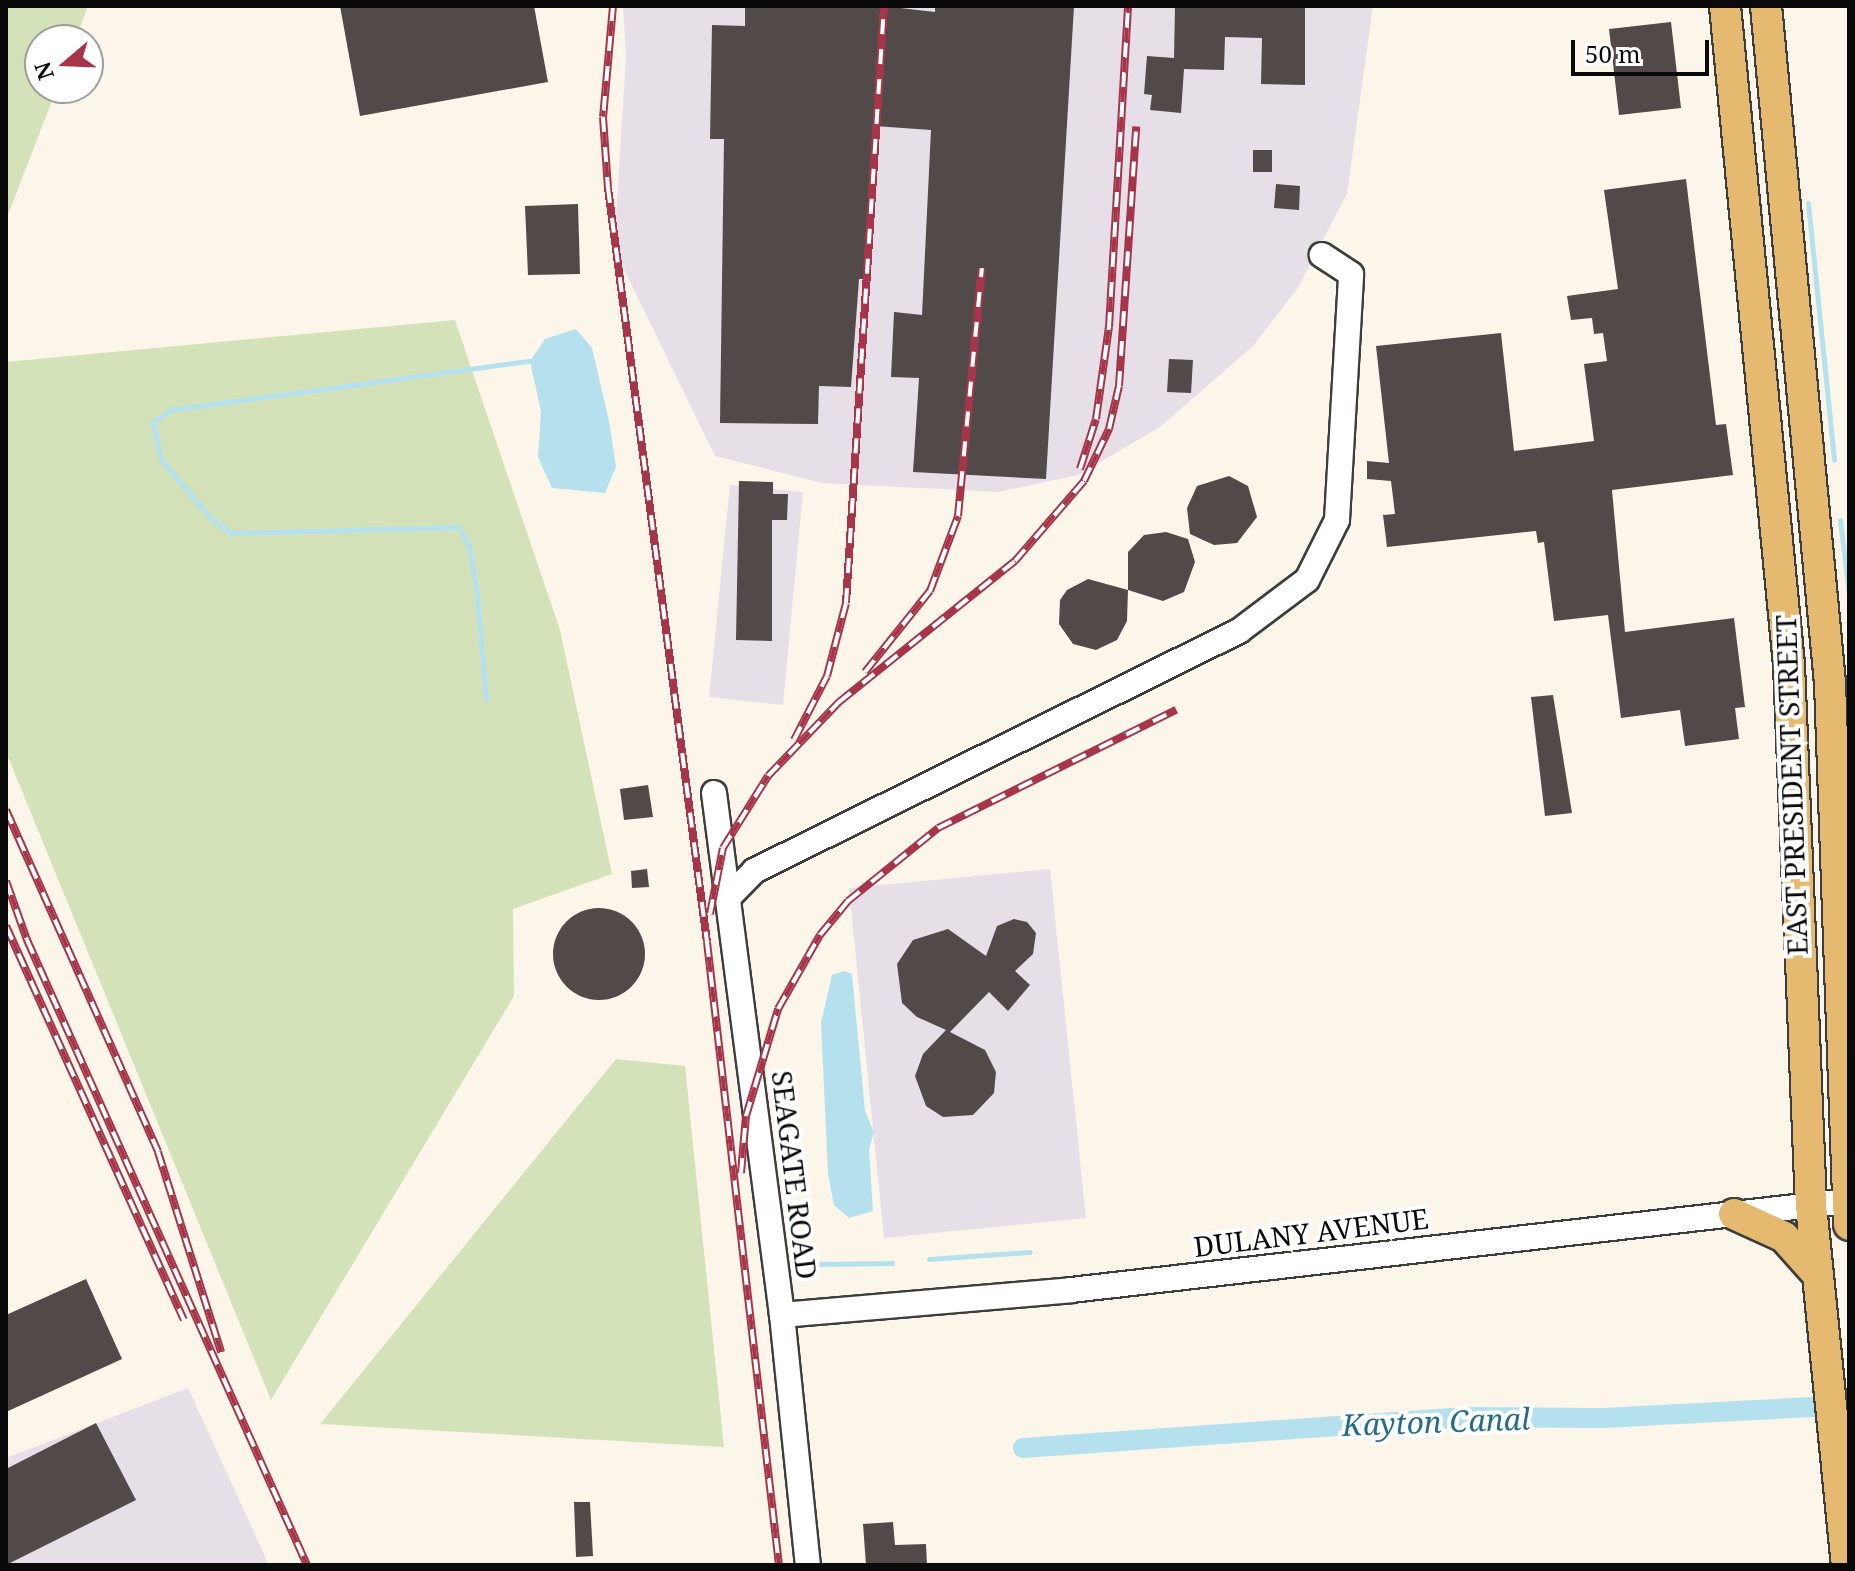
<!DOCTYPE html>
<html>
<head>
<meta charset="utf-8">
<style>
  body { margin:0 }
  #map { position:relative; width:1855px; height:1571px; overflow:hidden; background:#fcf6ea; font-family:"Noto Serif",serif }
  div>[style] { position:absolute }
  .industrial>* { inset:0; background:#e6dfe8 }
  .green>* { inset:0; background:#d4e2b9 }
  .water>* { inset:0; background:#b5e0ed }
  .stream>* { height:5px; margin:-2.5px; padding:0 2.5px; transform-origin:2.5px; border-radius:2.5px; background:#b5e0ed }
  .canal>* { height:20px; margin:-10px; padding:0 10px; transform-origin:10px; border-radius:10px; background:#b5e0ed }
  .building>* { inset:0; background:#514a48 }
  .round { border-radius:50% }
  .roads { filter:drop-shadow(2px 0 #3d3d3d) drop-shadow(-2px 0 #3d3d3d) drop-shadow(0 2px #3d3d3d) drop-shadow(0 -2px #3d3d3d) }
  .minor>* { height:24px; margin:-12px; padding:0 12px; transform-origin:12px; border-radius:12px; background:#fff }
  .major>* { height:30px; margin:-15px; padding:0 15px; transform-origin:15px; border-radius:15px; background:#e6b970 }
  .rail>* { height:8px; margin-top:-4px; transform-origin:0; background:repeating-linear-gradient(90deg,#fff 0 15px,#a7354a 0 30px); box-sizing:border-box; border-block:2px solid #a7354a }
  span { translate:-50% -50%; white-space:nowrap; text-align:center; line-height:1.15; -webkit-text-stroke:8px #fff; paint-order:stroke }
  .street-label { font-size:28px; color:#0a0a0a }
  .water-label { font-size:30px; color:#256c8a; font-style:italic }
  .frame { position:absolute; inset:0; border:8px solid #0a0a0a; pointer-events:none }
  .north { position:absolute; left:24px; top:24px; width:80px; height:80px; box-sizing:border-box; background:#fff; border:2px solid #9d9d9d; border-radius:50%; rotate:251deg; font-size:22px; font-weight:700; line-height:32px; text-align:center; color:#0a0a0a }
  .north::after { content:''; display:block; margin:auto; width:28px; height:36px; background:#a7354a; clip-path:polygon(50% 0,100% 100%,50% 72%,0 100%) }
  .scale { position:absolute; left:1571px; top:40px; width:138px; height:36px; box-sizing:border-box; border:4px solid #0a0a0a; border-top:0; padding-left:10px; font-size:24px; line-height:28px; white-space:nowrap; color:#0a0a0a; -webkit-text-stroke:6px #fff; paint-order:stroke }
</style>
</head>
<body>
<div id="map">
  <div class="industrial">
    <i style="clip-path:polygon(623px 6px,1373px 6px,1347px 194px,1297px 289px,1253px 346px,1160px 427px,1078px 475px,998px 492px,822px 483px,715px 456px,614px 249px,626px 56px)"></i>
    <i style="clip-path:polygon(730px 485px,803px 492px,783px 705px,709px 697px)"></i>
    <i style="clip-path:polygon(1050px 869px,1086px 1218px,884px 1238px,849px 888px)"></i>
    <i style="clip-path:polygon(188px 1388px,269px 1565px,6px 1565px,6px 1458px)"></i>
  </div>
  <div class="green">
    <i style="clip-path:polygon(6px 6px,88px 6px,75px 40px,40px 40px,40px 88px,57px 88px,6px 220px)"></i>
    <i style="clip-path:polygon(455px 320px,560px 630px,612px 874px,513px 909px,514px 996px,271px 1400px,6px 752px,6px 362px)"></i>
    <i style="clip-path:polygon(616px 1059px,685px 1066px,724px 1447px,320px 1424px)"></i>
  </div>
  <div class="water">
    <i style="clip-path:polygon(576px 329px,592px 348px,609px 421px,616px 467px,605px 493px,552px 488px,538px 457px,541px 412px,530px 361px,545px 339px)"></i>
    <i style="clip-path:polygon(844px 971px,852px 974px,865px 1111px,874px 1133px,869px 1149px,873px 1211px,849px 1218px,834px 1205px,828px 1174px,821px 1023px,832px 975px)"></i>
  </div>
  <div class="stream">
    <i style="left:1808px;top:203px;width:258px;rotate:84.2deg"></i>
    <i style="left:1840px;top:520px;width:75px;rotate:83.1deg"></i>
    <i style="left:486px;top:700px;width:105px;rotate:-94.9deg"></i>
    <i style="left:477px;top:595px;width:50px;rotate:-99.3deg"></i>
    <i style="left:469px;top:546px;width:21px;rotate:-118deg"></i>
    <i style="left:459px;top:527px;width:228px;rotate:178.5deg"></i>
    <i style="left:231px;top:533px;width:26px;rotate:-143deg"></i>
    <i style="left:210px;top:517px;width:75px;rotate:-130.7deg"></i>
    <i style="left:161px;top:460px;width:39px;rotate:-102deg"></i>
    <i style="left:153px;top:422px;width:21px;rotate:-35deg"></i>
    <i style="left:170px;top:410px;width:363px;rotate:-7.8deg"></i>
    <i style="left:929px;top:1259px;width:101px;rotate:-4deg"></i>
    <i style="left:820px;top:1264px;width:72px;rotate:-0.8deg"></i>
  </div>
  <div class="canal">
    <i style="left:1023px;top:1448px;width:448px;rotate:-4deg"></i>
    <i style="left:1470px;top:1417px;width:133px;rotate:0.4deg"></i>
    <i style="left:1603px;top:1418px;width:246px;rotate:-3deg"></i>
  </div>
  <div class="building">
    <i style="clip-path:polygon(340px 6px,534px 6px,548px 82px,360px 116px)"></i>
    <i style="clip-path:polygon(745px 6px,883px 6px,935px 12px,935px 6px,1074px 6px,1046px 479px,913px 472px,919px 378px,891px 377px,894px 312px,922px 315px,931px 130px,875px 126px,866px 279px,859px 279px,851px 387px,819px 386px,818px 424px,720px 423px,724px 139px,710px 139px,712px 25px,745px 26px)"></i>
    <i style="clip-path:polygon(1175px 6px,1305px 6px,1305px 85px,1261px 84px,1262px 38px,1225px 37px,1224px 70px,1184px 69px,1181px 113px,1150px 110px,1152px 95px,1144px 94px,1147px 56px,1174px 58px)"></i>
    <i style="clip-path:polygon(1671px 22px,1681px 108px,1619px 115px,1609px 29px)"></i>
    <i style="clip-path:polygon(1253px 150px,1272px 150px,1272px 172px,1253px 172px)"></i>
    <i style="clip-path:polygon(1686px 179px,1716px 425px,1726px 424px,1733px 475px,1612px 490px,1625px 632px,1734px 618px,1745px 707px,1735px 708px,1739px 739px,1685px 746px,1680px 710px,1621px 718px,1608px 615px,1554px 621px,1544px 542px,1538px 543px,1536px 531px,1387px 547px,1383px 515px,1395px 514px,1391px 481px,1367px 479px,1367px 461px,1389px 463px,1376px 346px,1501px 333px,1514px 451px,1594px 441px,1584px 364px,1607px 361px,1603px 333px,1594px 334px,1592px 318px,1571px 320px,1567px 296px,1618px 289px,1604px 190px)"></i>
    <i style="clip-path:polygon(1276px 184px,1300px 186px,1299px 210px,1274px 208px)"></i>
    <i style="clip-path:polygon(578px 204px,580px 274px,528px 275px,525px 206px)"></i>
    <i style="clip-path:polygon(1169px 359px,1193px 360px,1191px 393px,1167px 392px)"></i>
    <i style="clip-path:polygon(1229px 476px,1248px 486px,1257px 517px,1237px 543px,1214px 545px,1190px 534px,1187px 508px,1197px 486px)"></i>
    <i style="clip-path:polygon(739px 481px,773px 482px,773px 494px,788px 494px,787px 520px,772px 520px,772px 641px,736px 640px)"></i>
    <i style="clip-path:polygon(1166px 532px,1188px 539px,1195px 562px,1184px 592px,1163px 601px,1128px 590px,1127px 621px,1117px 640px,1096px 650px,1073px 644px,1059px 624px,1060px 600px,1067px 590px,1088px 579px,1128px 590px,1128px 552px,1144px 535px)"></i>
    <i style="clip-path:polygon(1553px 695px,1572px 813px,1545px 816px,1531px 697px)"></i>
    <i style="clip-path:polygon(648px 785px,653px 817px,624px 820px,620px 789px)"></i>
    <i style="clip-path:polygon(647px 869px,649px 887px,632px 888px,631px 871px)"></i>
    <i class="round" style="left:553px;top:908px;width:92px;height:92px"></i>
    <i style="clip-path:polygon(1014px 919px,1027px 922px,1036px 933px,1033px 954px,1015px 971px,1030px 985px,1008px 1011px,989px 992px,950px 1032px,985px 1050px,996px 1072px,994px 1093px,973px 1115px,943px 1117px,926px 1106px,915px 1076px,923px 1054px,946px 1030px,917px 1017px,902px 1003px,897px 964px,913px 940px,948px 929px,986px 956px,997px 926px)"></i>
    <i style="clip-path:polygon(86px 1279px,122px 1359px,6px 1412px,6px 1315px)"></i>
    <i style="clip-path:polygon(96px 1423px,136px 1500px,6px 1565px,6px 1469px)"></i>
    <i style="clip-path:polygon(574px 1502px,590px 1502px,593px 1556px,576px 1557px)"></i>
    <i style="clip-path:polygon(893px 1522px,895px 1545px,926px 1544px,927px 1565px,866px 1565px,863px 1524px)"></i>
  </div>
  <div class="roads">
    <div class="minor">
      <i style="left:714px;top:793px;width:526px;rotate:82.58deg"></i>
      <i style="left:782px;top:1315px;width:251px;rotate:84.1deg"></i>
      <i style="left:730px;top:896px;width:35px;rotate:-46deg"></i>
      <i style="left:754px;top:871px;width:541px;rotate:-26.33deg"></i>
      <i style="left:1239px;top:631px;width:85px;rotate:-36.9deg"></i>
      <i style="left:1307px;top:580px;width:67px;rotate:-63.4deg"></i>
      <i style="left:1337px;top:520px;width:246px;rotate:-86.7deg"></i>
      <i style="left:1351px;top:274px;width:35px;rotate:-147deg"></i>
      <i style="left:782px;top:1315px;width:290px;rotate:-4.9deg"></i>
      <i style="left:1071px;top:1290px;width:781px;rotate:-6.54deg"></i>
    </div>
    <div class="major">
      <i style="left:1725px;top:6px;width:662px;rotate:84.45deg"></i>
      <i style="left:1789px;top:665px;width:540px;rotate:87.67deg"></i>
      <i style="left:1811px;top:1205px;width:362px;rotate:84.3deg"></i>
      <i style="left:1766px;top:6px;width:680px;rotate:84.6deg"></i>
      <i style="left:1830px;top:683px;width:542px;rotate:87.99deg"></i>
      <i style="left:1734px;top:1214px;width:55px;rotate:24.7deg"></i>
      <i style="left:1784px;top:1237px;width:51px;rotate:48.2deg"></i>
    </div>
  </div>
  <div class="rail">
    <i style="left:613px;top:6px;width:111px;rotate:95.1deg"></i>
    <i style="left:603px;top:117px;width:71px;rotate:86deg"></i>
    <i style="left:608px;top:188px;width:760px;rotate:82.52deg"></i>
    <i style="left:707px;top:942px;width:627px;rotate:83.41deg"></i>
    <i style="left:1080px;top:469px;width:52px;rotate:-72.3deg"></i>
    <i style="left:1096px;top:419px;width:93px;rotate:-82deg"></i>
    <i style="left:1109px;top:327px;width:322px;rotate:-86.6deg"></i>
    <i style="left:865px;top:672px;width:104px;rotate:-51.3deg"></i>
    <i style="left:930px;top:591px;width:80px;rotate:-69.5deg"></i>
    <i style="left:958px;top:516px;width:249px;rotate:-84.5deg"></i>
    <i style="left:794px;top:740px;width:72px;rotate:-62.7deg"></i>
    <i style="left:827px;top:676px;width:75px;rotate:-75.4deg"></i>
    <i style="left:846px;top:603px;width:598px;rotate:-86.36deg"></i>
    <i style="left:6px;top:810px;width:374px;rotate:66deg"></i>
    <i style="left:158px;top:1152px;width:210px;rotate:72.5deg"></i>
    <i style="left:6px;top:881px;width:63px;rotate:70.4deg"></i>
    <i style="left:27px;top:940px;width:685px;rotate:65.87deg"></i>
    <i style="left:710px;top:914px;width:67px;rotate:-78.9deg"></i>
    <i style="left:723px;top:848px;width:85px;rotate:-58deg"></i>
    <i style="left:768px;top:776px;width:103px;rotate:-46.2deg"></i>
    <i style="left:839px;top:702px;width:226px;rotate:-38.7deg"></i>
    <i style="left:1015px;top:561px;width:106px;rotate:-49.2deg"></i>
    <i style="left:1084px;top:481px;width:58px;rotate:-64.3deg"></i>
    <i style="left:1109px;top:429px;width:44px;rotate:-76.9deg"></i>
    <i style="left:1119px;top:386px;width:260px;rotate:-86.2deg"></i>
    <i style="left:6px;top:926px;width:432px;rotate:65.7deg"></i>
    <i style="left:741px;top:1173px;width:57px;rotate:-85deg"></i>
    <i style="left:746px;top:1116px;width:112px;rotate:-73.3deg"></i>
    <i style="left:778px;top:1009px;width:85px;rotate:-60.4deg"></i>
    <i style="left:820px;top:935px;width:44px;rotate:-50.5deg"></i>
    <i style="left:848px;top:901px;width:116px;rotate:-39deg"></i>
    <i style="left:938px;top:828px;width:266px;rotate:-26.4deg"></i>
  </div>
  <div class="street-label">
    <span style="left:1791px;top:785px;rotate:-92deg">EAST PRESIDENT STREET</span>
    <span style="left:795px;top:1175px;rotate:83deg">SEAGATE ROAD</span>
    <span style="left:1311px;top:1232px;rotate:-7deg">DULANY AVENUE</span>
  </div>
  <div class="water-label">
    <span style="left:1436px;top:1422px;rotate:-2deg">Kayton Canal</span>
  </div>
  <div class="frame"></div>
  <div class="north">N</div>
  <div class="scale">50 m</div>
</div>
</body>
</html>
